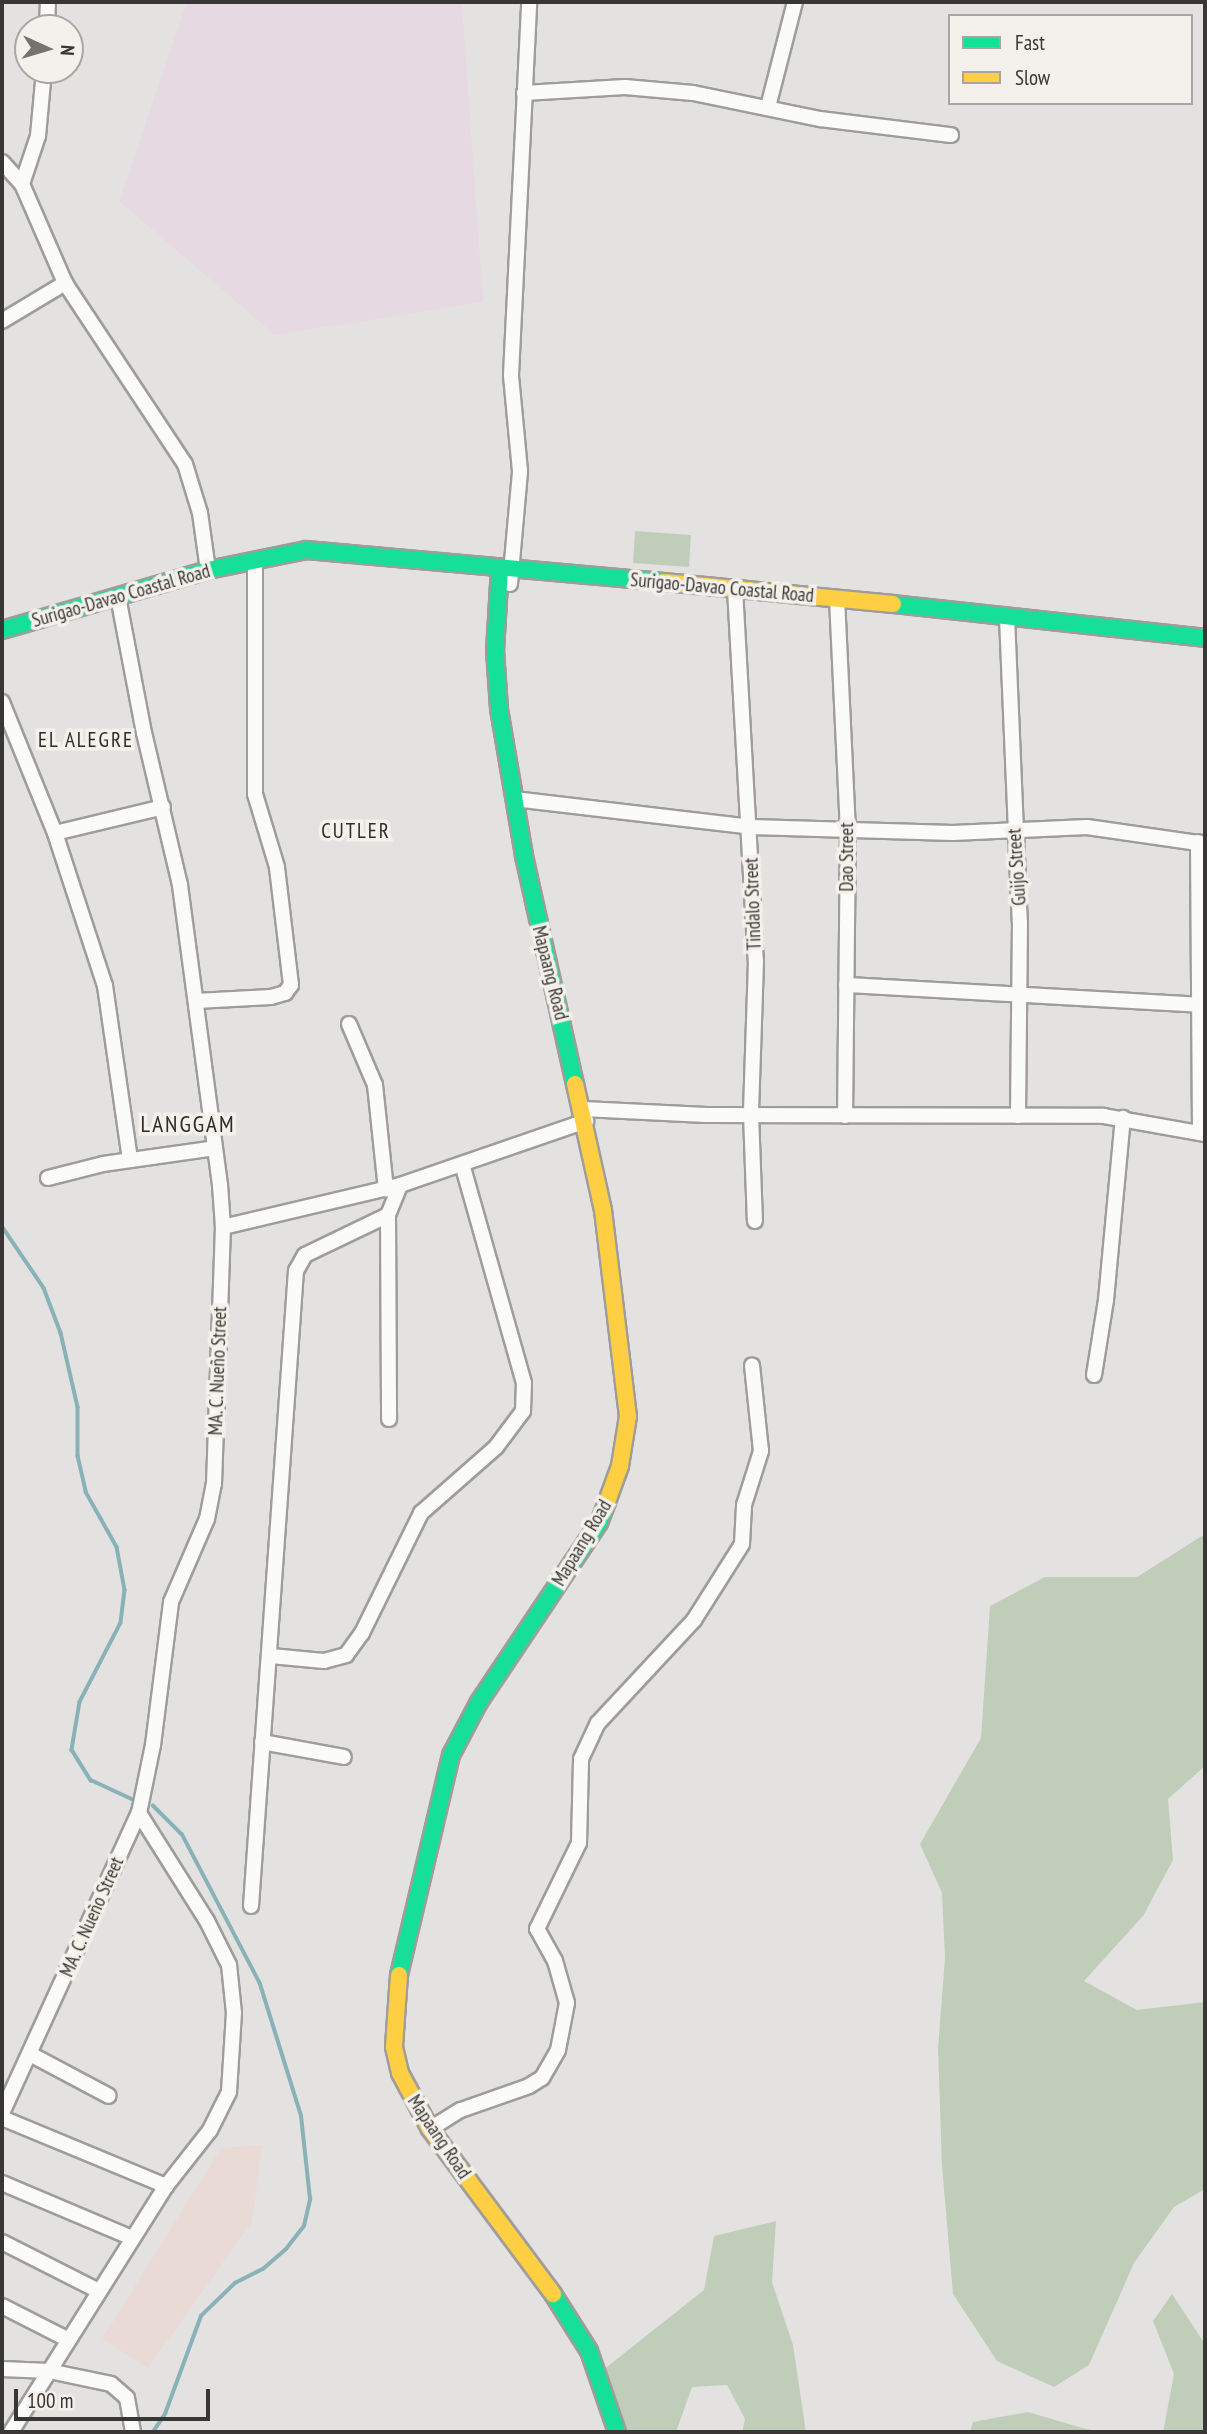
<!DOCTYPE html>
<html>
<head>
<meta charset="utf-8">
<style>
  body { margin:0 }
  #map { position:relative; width:1207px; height:2434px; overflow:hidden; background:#e4e2e0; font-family:"PT Sans Narrow",sans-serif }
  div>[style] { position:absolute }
  .industrial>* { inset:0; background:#e6d9e1 }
  .education>* { inset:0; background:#e9dad6 }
  .green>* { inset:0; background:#c0ceb9 }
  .stream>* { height:3.5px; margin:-1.75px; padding:0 1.75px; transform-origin:1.75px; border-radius:1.75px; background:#88b2b8 }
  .roads { filter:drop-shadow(2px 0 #9f9d9b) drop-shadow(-2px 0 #9f9d9b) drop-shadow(0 2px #9f9d9b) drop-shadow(0 -2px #9f9d9b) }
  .street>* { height:14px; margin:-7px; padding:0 7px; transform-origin:7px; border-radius:7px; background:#fbfbfa }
  .fast>* { height:16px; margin:-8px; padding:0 8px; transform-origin:8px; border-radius:8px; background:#16e098 }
  .slow>* { height:16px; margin:-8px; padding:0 8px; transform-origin:8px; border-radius:8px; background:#ffcf43 }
  span { translate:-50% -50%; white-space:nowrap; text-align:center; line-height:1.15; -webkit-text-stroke:7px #f4f0eb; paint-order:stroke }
  .street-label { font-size:19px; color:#383735 }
  .neighbourhood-label { font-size:21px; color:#2e2b28; letter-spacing:2px }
  .quarter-label { font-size:23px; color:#2e2b28; letter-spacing:2px }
  .frame { position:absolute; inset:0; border:4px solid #383735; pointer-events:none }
  .legend { position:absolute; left:948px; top:14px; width:245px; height:91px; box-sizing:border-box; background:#f4f0eb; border:2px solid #a9a6a2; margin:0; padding:9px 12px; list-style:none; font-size:21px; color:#383735 }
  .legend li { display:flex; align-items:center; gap:14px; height:35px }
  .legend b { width:35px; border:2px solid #a9a6a2 }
  .north { position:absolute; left:14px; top:14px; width:70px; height:70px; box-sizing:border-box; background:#f4f0eb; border:2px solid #a9a6a2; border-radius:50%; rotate:94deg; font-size:19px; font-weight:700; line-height:28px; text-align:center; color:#383735 }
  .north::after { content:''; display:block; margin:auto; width:24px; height:32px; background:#747371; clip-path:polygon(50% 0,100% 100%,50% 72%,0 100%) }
  .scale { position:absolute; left:14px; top:2389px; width:196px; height:32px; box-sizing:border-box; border:4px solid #383735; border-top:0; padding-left:9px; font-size:21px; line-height:24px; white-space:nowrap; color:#383735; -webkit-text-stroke:5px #f4f0eb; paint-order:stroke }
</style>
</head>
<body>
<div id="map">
  <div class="industrial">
    <i style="clip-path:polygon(187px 2px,462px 2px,483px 302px,275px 335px,119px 201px)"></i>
  </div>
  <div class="education">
    <i style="clip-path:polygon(262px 2145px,252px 2222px,148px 2368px,102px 2339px,221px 2148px)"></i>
  </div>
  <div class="green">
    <i style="clip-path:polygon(635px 531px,691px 535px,689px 567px,633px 563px)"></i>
    <i style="clip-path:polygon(1205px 1534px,1205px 1766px,1168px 1799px,1173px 1860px,1143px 1916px,1084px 1981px,1137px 2010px,1205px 2002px,1205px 2189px,1174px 2207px,1134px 2263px,1089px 2365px,1054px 2387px,997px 2361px,953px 2294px,942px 2166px,938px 2048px,945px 1958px,942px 1893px,920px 1844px,981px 1738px,990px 1606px,1045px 1577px,1137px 1577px)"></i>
    <i style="clip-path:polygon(776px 2221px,772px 2282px,793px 2345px,806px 2432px,742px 2432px,745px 2419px,727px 2385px,692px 2387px,676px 2432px,624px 2432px,603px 2370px,704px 2290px,714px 2236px)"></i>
    <i style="clip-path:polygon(1172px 2294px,1205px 2344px,1205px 2432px,1163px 2432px,1174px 2374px,1153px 2321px)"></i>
    <i style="clip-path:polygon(1028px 2412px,1079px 2427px,1100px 2432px,970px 2432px,973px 2422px)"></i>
  </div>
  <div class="stream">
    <i style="left:2px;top:1226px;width:75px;rotate:55.9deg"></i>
    <i style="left:44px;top:1288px;width:48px;rotate:69.3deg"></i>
    <i style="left:61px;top:1333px;width:76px;rotate:77.1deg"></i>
    <i style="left:78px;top:1407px;width:49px;rotate:90deg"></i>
    <i style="left:78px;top:1456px;width:37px;rotate:77deg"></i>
    <i style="left:86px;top:1492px;width:63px;rotate:60.6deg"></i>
    <i style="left:117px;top:1547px;width:44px;rotate:79.5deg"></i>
    <i style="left:125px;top:1590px;width:33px;rotate:97deg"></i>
    <i style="left:121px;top:1623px;width:89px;rotate:117.4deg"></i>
    <i style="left:80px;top:1702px;width:49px;rotate:99.5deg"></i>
    <i style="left:72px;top:1750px;width:36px;rotate:58deg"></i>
    <i style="left:91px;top:1780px;width:47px;rotate:24.9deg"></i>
    <i style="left:153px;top:2432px;width:22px;rotate:-56deg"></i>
    <i style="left:165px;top:2414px;width:104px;rotate:-69.8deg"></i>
    <i style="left:201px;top:2316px;width:47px;rotate:-44.1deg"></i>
    <i style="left:235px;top:2283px;width:31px;rotate:-27deg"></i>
    <i style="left:263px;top:2269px;width:30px;rotate:-41deg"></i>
    <i style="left:286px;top:2249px;width:29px;rotate:-52deg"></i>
    <i style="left:304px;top:2226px;width:28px;rotate:-77deg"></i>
    <i style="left:310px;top:2199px;width:83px;rotate:-96.2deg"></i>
    <i style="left:301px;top:2116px;width:138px;rotate:-107.3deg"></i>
    <i style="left:260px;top:1984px;width:168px;rotate:-117.6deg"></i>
    <i style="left:182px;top:1835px;width:41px;rotate:-135deg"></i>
  </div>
  <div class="roads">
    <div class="street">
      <i style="left:47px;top:28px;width:26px;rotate:-88deg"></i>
      <i style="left:524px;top:93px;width:101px;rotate:-3.4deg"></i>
      <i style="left:625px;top:87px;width:68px;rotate:5deg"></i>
      <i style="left:693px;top:93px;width:130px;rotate:11.6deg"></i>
      <i style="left:820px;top:119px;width:132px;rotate:7deg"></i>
      <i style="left:768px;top:107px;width:108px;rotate:-75.6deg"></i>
      <i style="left:2px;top:162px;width:30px;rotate:48deg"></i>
      <i style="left:22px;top:184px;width:51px;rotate:-71.6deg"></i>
      <i style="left:38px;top:136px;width:66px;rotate:-84.8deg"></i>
      <i style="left:22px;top:184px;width:108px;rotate:66.5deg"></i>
      <i style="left:65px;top:283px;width:217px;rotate:56.5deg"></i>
      <i style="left:185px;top:464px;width:51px;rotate:73deg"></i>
      <i style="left:200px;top:513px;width:58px;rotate:82deg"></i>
      <i style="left:2px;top:321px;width:74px;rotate:-31.1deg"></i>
      <i style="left:510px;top:584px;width:113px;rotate:-84.9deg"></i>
      <i style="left:520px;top:471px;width:96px;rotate:-95.4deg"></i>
      <i style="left:511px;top:375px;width:373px;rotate:-87.2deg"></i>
      <i style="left:735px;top:589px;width:373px;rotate:86.8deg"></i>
      <i style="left:756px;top:961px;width:153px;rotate:91.9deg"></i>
      <i style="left:751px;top:1114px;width:107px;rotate:87.9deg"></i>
      <i style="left:837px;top:598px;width:234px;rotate:87.3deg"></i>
      <i style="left:848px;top:832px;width:284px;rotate:90.6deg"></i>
      <i style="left:1007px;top:617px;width:305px;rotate:87.6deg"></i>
      <i style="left:1020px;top:922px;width:194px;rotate:90.6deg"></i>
      <i style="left:2px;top:702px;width:141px;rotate:68deg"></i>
      <i style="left:55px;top:833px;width:111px;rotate:-13.5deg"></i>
      <i style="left:514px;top:799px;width:239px;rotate:6.7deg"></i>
      <i style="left:751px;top:827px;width:202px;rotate:1.7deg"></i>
      <i style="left:953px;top:833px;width:134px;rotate:-2.6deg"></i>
      <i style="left:1087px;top:827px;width:119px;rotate:8.2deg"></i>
      <i style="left:55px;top:833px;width:161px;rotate:71.9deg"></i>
      <i style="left:105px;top:986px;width:175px;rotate:81.8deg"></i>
      <i style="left:1198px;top:842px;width:291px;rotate:89.6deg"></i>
      <i style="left:846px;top:985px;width:360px;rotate:3.2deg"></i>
      <i style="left:196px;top:1001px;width:75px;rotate:-3.1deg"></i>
      <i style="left:271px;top:997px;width:15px;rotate:-16deg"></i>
      <i style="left:285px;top:993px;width:10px;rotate:-53deg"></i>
      <i style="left:291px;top:985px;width:119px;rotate:-96.8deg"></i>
      <i style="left:277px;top:867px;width:76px;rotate:-106.8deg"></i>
      <i style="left:255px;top:794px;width:230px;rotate:-90deg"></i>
      <i style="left:349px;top:1024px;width:66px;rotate:66.9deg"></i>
      <i style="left:375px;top:1085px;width:105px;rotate:84deg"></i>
      <i style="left:583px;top:1109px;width:123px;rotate:2.8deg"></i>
      <i style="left:706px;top:1115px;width:398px;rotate:0.1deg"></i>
      <i style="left:1104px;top:1116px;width:103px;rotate:10.1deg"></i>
      <i style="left:48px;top:1178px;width:57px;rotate:-14.3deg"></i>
      <i style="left:103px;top:1164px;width:113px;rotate:-8.1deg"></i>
      <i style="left:388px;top:1215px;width:204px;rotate:89.7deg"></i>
      <i style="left:223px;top:1227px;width:182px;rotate:-13.3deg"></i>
      <i style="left:400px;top:1185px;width:197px;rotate:-19deg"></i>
      <i style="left:1094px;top:1375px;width:76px;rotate:-80.9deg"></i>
      <i style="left:1106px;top:1300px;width:183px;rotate:-84.7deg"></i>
      <i style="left:271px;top:1656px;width:53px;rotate:5.4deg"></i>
      <i style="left:324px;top:1661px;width:23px;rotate:-15deg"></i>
      <i style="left:346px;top:1655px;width:27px;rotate:-54deg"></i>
      <i style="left:362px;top:1633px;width:134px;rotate:-63.8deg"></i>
      <i style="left:421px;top:1513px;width:100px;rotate:-41.3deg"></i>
      <i style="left:496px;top:1447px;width:45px;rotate:-53.1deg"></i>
      <i style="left:523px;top:1411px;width:28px;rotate:-88deg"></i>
      <i style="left:524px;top:1383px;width:224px;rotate:-105.8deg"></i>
      <i style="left:262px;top:1742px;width:83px;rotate:10.4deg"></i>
      <i style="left:251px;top:1906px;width:637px;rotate:-85.95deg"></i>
      <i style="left:296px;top:1271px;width:18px;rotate:-61deg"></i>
      <i style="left:305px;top:1255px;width:92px;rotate:-25.7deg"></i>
      <i style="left:388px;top:1215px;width:32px;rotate:-68deg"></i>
      <i style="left:30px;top:2054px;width:89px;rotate:28deg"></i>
      <i style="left:2px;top:2113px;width:330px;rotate:-65.5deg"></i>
      <i style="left:139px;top:1813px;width:69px;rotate:-78.4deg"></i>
      <i style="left:153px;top:1745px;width:144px;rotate:-82.8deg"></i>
      <i style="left:171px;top:1602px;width:90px;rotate:-66.6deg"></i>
      <i style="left:207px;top:1519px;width:36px;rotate:-79deg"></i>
      <i style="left:214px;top:1484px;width:257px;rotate:-88deg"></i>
      <i style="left:223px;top:1227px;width:42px;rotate:-94.1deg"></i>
      <i style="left:220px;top:1185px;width:303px;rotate:-97.6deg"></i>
      <i style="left:180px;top:885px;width:156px;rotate:-103.3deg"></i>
      <i style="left:144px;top:733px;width:138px;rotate:-100.8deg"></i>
      <i style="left:2px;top:2118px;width:178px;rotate:22.5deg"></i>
      <i style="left:430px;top:2129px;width:36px;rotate:-32deg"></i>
      <i style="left:461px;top:2110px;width:72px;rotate:-19.4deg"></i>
      <i style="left:529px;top:2086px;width:15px;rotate:-32deg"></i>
      <i style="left:542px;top:2078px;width:32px;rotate:-60deg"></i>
      <i style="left:558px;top:2050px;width:48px;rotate:-79.2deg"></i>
      <i style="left:567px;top:2003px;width:44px;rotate:-105.9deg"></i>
      <i style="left:555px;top:1961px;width:37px;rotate:-119deg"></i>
      <i style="left:537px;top:1929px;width:96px;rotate:-64deg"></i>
      <i style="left:579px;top:1843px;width:84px;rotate:-88.6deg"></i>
      <i style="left:581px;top:1759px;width:40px;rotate:-65deg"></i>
      <i style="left:598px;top:1723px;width:141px;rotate:-47deg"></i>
      <i style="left:694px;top:1620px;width:90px;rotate:-57.7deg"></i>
      <i style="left:742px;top:1544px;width:39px;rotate:-87deg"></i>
      <i style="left:744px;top:1505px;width:57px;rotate:-72.5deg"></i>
      <i style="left:761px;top:1451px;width:86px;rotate:-96deg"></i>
      <i style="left:2px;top:2183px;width:141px;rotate:22.9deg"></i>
      <i style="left:2px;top:2242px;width:109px;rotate:26.8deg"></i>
      <i style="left:2px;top:2306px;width:75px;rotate:26.9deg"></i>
      <i style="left:2px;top:2369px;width:47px;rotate:2.4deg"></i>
      <i style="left:49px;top:2371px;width:63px;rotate:11.8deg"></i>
      <i style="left:111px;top:2384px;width:21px;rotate:41deg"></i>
      <i style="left:127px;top:2398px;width:35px;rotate:80deg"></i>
      <i style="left:11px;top:2432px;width:291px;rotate:-57.8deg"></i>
      <i style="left:166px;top:2186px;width:71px;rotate:-51.8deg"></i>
      <i style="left:210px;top:2130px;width:42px;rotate:-63.4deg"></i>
      <i style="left:229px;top:2092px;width:79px;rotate:-86.4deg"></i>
      <i style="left:234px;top:2013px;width:48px;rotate:-95.9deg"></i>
      <i style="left:229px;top:1965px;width:49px;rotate:-116.6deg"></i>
      <i style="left:207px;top:1921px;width:128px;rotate:-122.2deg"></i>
    </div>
    <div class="fast">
      <i style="left:500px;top:567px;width:83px;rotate:93.4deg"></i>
      <i style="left:495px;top:650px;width:59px;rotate:86.1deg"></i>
      <i style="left:499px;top:709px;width:149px;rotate:80.3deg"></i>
      <i style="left:524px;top:856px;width:234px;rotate:77.4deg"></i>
      <i style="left:893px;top:604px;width:314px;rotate:6.2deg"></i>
      <i style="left:2px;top:630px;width:215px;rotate:-16.2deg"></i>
      <i style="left:208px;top:570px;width:100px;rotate:-11.5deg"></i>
      <i style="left:306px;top:550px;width:359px;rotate:5.1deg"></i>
      <i style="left:399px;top:1975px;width:226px;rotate:-76.7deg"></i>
      <i style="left:451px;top:1755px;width:60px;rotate:-62.2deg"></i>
      <i style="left:479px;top:1702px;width:216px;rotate:-56.2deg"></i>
      <i style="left:599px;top:1523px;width:22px;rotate:-69deg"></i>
      <i style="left:553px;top:2294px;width:67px;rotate:57.7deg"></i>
      <i style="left:589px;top:2351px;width:86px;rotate:70.9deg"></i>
    </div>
    <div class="slow">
      <i style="left:664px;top:582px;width:230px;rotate:5.5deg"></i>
      <i style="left:575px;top:1084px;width:129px;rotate:77.5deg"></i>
      <i style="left:603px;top:1210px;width:208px;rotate:83.1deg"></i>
      <i style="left:628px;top:1416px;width:51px;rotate:99.1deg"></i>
      <i style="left:620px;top:1466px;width:38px;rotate:110deg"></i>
      <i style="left:399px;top:1975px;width:72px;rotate:94deg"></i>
      <i style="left:394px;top:2047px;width:27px;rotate:77deg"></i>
      <i style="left:400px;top:2073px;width:64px;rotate:61.8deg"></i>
      <i style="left:430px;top:2129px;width:206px;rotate:53.3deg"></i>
    </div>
  </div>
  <div class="street-label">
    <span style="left:722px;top:588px;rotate:5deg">Surigao-Davao Coastal Road</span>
    <span style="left:121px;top:596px;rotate:-16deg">Surigao-Davao Coastal Road</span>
    <span style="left:847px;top:857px;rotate:-90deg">Dao Street</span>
    <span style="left:1017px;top:867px;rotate:-94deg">Guijo Street</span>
    <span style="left:753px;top:904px;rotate:-92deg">Tindalo Street</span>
    <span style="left:550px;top:973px;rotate:76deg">Mapaang Road</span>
    <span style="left:218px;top:1371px;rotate:-88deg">MA. C. Nueño Street</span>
    <span style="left:582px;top:1543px;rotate:-59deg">Mapaang Road</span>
    <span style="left:92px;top:1917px;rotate:-66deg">MA. C. Nueño Street</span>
    <span style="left:439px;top:2137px;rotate:56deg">Mapaang Road</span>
  </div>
  <div class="neighbourhood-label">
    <span style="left:86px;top:740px">EL ALEGRE</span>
    <span style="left:356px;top:831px">CUTLER</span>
  </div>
  <div class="quarter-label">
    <span style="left:188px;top:1124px">LANGGAM</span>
  </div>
  <div class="frame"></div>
  <ul class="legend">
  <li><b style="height:9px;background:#16e098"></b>Fast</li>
  <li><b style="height:9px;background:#ffcf43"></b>Slow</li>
  </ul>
  <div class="north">N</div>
  <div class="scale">100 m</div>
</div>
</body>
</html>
